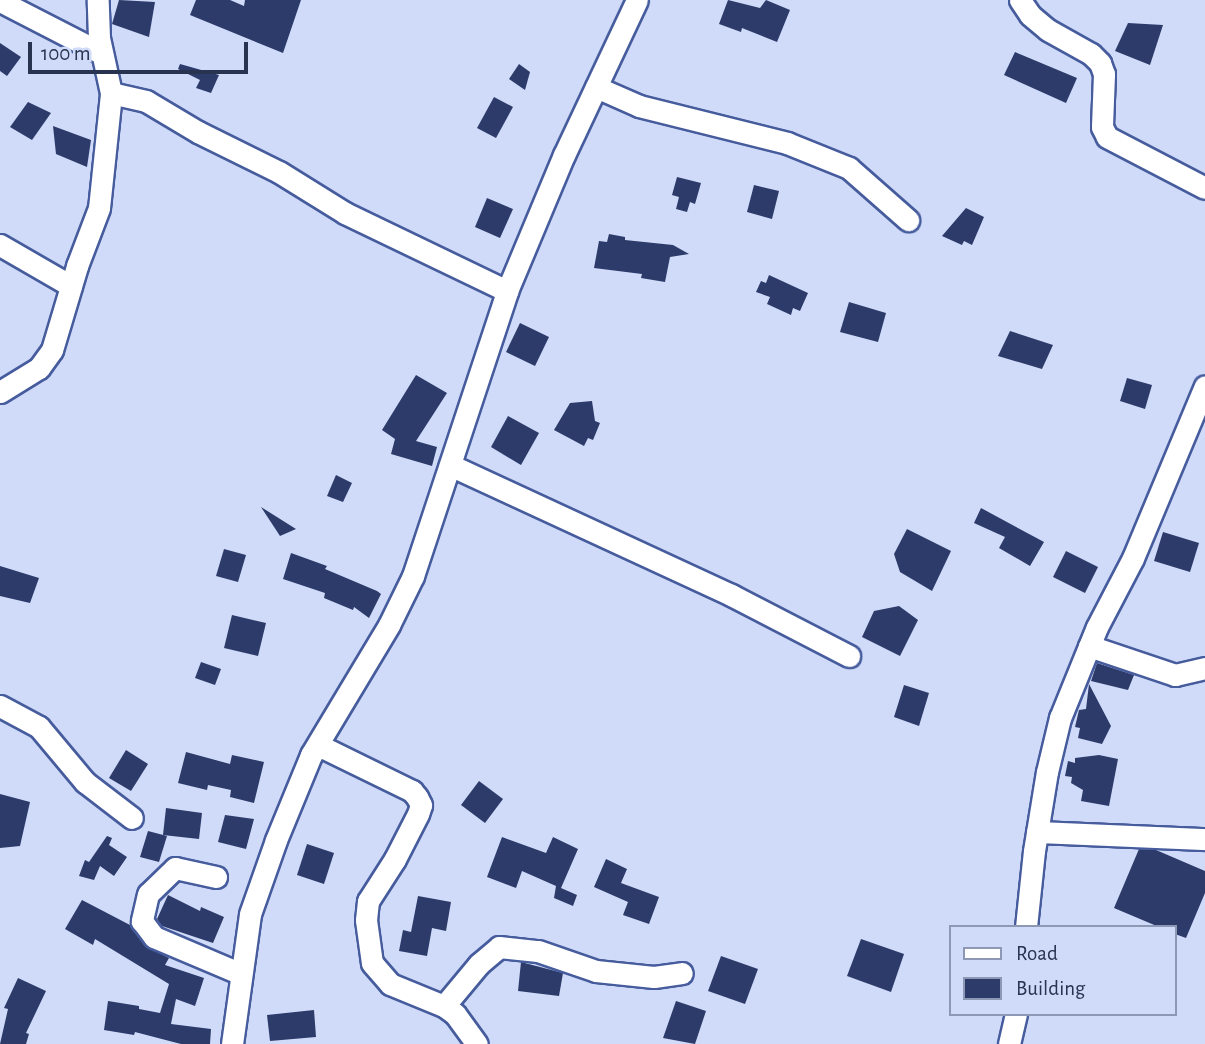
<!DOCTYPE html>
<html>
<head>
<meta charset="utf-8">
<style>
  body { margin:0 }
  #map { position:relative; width:1205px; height:1044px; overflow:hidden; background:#d0dbf9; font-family:"Alegreya Sans",sans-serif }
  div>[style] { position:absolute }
  .building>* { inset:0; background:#2c3b6a }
  .roads { filter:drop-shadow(2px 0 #465c9d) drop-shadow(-2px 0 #465c9d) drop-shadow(0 2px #465c9d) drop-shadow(0 -2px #465c9d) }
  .minor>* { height:21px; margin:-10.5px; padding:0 10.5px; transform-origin:10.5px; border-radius:10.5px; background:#fff }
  span { translate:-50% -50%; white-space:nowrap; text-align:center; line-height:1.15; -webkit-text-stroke:7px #d0dbf9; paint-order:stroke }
  .legend { position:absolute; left:949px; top:925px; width:228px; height:91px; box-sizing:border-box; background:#d0dbf9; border:2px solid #8d98b5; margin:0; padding:9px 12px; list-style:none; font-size:21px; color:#283350 }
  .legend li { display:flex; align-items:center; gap:14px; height:35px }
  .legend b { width:35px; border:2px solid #8d98b5 }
  .scale { position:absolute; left:28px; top:42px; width:220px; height:32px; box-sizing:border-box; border:4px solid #283350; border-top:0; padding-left:9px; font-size:21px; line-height:24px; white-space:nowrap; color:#283350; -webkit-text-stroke:5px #d0dbf9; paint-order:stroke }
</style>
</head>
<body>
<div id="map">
  <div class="building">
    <i style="clip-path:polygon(119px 0,155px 2px,149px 37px,112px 24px)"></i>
    <i style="clip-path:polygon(196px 0,230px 0,244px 6px,245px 0,301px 0,283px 53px,190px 15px)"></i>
    <i style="clip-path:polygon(728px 0,760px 8px,766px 0,790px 10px,777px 42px,742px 28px,741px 32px,719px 24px)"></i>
    <i style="clip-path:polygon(1128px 23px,1163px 25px,1150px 65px,1115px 51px)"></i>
    <i style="clip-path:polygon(0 43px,21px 57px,7px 76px,0 71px)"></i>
    <i style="clip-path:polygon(1015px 52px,1077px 78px,1066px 103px,1004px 75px)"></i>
    <i style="clip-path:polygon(180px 64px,219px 75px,211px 93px,196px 88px,200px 80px,178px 69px)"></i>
    <i style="clip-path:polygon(519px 64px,530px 72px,525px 90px,509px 79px)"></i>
    <i style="clip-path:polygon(494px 97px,513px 107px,496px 138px,477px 128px)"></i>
    <i style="clip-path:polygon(28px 102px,51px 113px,32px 140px,10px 127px)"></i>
    <i style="clip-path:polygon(53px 126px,91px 140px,87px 167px,56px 154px)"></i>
    <i style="clip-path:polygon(677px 177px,701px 183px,695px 204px,690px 202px,687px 212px,676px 209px,679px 197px,672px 195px)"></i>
    <i style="clip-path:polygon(754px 185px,779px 191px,772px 219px,747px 212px)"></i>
    <i style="clip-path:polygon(487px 198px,513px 209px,500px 238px,475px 227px)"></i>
    <i style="clip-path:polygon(966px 208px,984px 217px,972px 245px,964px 241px,962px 245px,942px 236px)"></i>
    <i style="clip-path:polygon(609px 234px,625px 237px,625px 240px,673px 245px,689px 254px,670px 257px,665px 282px,641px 278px,642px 274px,594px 268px,599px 241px,607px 242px)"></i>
    <i style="clip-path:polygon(769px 275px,808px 293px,800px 311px,793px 308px,791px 315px,767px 304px,770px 297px,756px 292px,761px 281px,766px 283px)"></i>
    <i style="clip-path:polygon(849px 302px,886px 313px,878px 342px,840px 332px)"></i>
    <i style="clip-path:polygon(520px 323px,549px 337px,535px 366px,506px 352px)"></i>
    <i style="clip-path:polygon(1010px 331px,1053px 345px,1042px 369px,998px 356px)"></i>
    <i style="clip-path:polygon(416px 375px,447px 393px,416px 441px,437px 447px,432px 466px,391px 454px,395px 439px,382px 430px)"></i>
    <i style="clip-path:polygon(1127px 378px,1152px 385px,1145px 409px,1120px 401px)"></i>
    <i style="clip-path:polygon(592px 401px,595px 421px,600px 423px,593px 440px,588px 438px,584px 446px,554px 430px,570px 403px)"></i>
    <i style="clip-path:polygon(508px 416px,539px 433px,521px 465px,491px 447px)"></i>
    <i style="clip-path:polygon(336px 475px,352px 483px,343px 502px,327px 496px)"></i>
    <i style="clip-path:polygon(261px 507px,296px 529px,280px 536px)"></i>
    <i style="clip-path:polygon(981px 508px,1044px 542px,1030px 566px,999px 548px,1005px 537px,974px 523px)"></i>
    <i style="clip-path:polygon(907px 529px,951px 551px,932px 591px,900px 572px,894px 554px)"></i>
    <i style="clip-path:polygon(1163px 532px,1199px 543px,1190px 572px,1154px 561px)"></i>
    <i style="clip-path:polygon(224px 549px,246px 555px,238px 582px,216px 576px)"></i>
    <i style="clip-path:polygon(1066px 551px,1098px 567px,1085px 593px,1053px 577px)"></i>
    <i style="clip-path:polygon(291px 553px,327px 566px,325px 569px,377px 591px,381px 594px,369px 618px,354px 607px,353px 610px,324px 598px,325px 593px,283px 579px)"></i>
    <i style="clip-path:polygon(0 566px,39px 578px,30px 603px,0 596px)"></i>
    <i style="clip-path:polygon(899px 606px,918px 620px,900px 656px,862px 637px,874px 611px)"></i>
    <i style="clip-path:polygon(232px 615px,266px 623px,258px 656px,224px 648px)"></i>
    <i style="clip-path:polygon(201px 662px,221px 669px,215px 685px,195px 678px)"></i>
    <i style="clip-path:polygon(1097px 663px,1134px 675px,1128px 690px,1091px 681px)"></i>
    <i style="clip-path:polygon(1089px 684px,1111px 726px,1102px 744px,1078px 738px,1080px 728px,1075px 727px,1079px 710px,1086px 709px)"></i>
    <i style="clip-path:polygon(904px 685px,929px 693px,919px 726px,894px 717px)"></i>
    <i style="clip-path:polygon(126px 750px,148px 764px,131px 791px,109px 778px)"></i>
    <i style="clip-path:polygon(186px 752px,230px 764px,232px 755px,264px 762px,254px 803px,230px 797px,231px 790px,208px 785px,207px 790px,178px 783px)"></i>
    <i style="clip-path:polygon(1099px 755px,1118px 759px,1109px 806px,1081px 801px,1083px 790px,1071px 783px,1072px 777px,1065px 776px,1068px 761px,1075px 763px,1075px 758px)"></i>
    <i style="clip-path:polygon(479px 781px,503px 799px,485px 823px,461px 805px)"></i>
    <i style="clip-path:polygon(0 794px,30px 802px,20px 846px,0 848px)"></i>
    <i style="clip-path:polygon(166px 808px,202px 813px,199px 839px,163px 835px)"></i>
    <i style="clip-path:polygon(225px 815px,254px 819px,246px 849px,218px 842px)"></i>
    <i style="clip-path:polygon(148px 831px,167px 836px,159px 862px,140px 857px)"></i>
    <i style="clip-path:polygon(107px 836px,112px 838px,109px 845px,127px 857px,114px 876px,100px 866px,94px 880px,79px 876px,85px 860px,89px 862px)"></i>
    <i style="clip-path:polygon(502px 837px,546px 853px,553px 837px,578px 849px,561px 888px,577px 895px,573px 906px,554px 898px,556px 886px,522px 871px,516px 888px,487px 877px)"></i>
    <i style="clip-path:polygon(307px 844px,334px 853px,324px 884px,297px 875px)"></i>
    <i style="clip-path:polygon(1139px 849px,1156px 850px,1205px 871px,1205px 893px,1186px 938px,1175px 934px,1175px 927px,1159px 927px,1114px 908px)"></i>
    <i style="clip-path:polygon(606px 859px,627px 869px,621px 883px,659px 897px,649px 924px,623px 915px,628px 902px,594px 887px)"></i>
    <i style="clip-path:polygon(168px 895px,200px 911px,201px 907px,224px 917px,213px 943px,162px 926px,157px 919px)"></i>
    <i style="clip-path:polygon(418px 896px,451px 902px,446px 931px,432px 928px,427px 956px,399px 951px,403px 930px,411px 932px)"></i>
    <i style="clip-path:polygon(82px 900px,130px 925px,144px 945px,169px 958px,165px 965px,204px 978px,195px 1006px,176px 999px,171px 1024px,211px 1029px,210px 1044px,181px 1044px,135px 1032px,134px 1035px,104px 1030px,108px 1001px,139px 1006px,139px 1009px,160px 1013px,169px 984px,95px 939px,93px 945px,65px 929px)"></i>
    <i style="clip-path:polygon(861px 939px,904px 954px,891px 992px,847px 976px)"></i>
    <i style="clip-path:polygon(721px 956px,758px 969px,745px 1004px,708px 991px)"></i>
    <i style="clip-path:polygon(521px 962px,563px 973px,559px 996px,518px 991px)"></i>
    <i style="clip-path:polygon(18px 978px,46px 991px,26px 1033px,29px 1034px,26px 1044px,0 1044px,8px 1009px,4px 1008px)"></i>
    <i style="clip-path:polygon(676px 1001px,706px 1011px,695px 1044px,663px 1038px)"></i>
    <i style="clip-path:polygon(314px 1010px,316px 1037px,270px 1041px,267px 1015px)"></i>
  </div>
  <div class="roads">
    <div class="minor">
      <i style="left:1020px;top:0;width:18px;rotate:56deg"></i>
      <i style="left:1030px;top:15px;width:23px;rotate:40deg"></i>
      <i style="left:1048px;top:30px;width:49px;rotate:29.2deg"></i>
      <i style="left:1091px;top:54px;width:13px;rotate:45deg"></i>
      <i style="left:1100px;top:63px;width:12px;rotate:70deg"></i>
      <i style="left:1104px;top:74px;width:53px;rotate:92.2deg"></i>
      <i style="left:1102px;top:127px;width:11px;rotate:63deg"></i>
      <i style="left:1107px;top:137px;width:110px;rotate:27.5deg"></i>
      <i style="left:0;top:1px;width:114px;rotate:27.2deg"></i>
      <i style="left:596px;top:87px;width:47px;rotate:23.8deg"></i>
      <i style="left:639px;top:106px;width:153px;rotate:14deg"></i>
      <i style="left:787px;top:143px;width:67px;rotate:22deg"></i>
      <i style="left:849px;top:168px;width:79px;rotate:41.4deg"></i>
      <i style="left:111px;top:93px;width:36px;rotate:13deg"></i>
      <i style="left:146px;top:101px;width:61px;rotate:30.8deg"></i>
      <i style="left:198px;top:132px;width:90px;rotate:26.3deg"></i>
      <i style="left:279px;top:172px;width:78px;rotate:31.8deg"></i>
      <i style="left:345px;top:213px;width:180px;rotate:25.7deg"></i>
      <i style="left:0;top:245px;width:82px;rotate:30deg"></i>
      <i style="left:0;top:392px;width:46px;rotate:-31.6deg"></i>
      <i style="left:39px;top:368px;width:22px;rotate:-54deg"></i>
      <i style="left:52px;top:350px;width:88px;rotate:-73.4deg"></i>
      <i style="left:77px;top:266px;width:62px;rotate:-69.2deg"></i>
      <i style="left:99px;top:208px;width:116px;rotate:-84deg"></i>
      <i style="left:111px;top:93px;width:56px;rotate:-102.3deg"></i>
      <i style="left:99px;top:38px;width:38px;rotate:-92deg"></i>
      <i style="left:450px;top:465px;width:310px;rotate:24.8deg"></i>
      <i style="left:731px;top:595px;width:133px;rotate:27.3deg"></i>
      <i style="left:1089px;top:646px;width:91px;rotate:18.6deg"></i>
      <i style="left:1175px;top:675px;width:31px;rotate:-13deg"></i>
      <i style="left:0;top:706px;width:44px;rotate:28.3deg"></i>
      <i style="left:39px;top:727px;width:72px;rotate:50.1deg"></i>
      <i style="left:85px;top:782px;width:59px;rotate:37.5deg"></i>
      <i style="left:318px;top:745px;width:105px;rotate:26.1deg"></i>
      <i style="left:412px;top:791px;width:8px;rotate:50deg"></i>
      <i style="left:417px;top:797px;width:9px;rotate:63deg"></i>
      <i style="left:421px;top:805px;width:9px;rotate:108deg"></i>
      <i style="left:418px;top:814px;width:51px;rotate:117.1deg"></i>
      <i style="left:395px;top:859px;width:50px;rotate:122.7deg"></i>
      <i style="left:368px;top:901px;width:19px;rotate:96deg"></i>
      <i style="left:366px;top:920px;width:43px;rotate:82.1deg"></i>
      <i style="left:372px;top:963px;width:28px;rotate:49deg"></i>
      <i style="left:390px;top:984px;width:58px;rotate:22.2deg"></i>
      <i style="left:444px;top:1006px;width:14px;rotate:36deg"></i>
      <i style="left:455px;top:1014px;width:37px;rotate:54deg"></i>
      <i style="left:1037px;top:832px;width:168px;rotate:2.4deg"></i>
      <i style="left:216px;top:877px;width:42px;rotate:-167.6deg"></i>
      <i style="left:175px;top:868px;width:37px;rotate:136deg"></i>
      <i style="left:148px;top:894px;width:28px;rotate:103deg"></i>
      <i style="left:142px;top:921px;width:20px;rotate:53deg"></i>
      <i style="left:154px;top:937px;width:92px;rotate:23deg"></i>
      <i style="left:1026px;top:927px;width:76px;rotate:-84deg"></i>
      <i style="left:1034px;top:851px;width:80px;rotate:-80.7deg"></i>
      <i style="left:1047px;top:772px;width:56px;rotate:-76.5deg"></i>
      <i style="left:1060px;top:718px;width:98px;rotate:-67.9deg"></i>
      <i style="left:1097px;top:627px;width:78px;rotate:-62.4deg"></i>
      <i style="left:1133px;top:558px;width:186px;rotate:-67.3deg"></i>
      <i style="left:444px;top:1006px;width:55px;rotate:-50.2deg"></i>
      <i style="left:479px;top:964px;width:26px;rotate:-40deg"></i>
      <i style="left:499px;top:947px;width:39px;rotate:6deg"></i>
      <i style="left:538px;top:951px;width:61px;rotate:19deg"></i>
      <i style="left:596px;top:971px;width:58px;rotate:5.9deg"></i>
      <i style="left:654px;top:977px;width:28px;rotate:-8deg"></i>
      <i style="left:232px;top:1044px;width:131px;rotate:-82.1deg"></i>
      <i style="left:250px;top:914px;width:78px;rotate:-70.6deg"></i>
      <i style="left:276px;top:840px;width:92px;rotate:-67.6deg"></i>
      <i style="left:311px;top:755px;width:152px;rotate:-59deg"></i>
      <i style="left:389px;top:625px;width:55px;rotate:-63.9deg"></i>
      <i style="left:413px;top:576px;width:300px;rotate:-71.7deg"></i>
      <i style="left:507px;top:291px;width:147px;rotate:-67.3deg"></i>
      <i style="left:564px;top:155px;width:171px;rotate:-64.8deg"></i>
      <i style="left:1009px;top:1044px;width:31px;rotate:-77deg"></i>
    </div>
  </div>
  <ul class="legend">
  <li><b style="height:9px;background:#fff"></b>Road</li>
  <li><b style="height:19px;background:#2c3b6a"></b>Building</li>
  </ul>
  <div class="scale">100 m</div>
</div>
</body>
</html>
